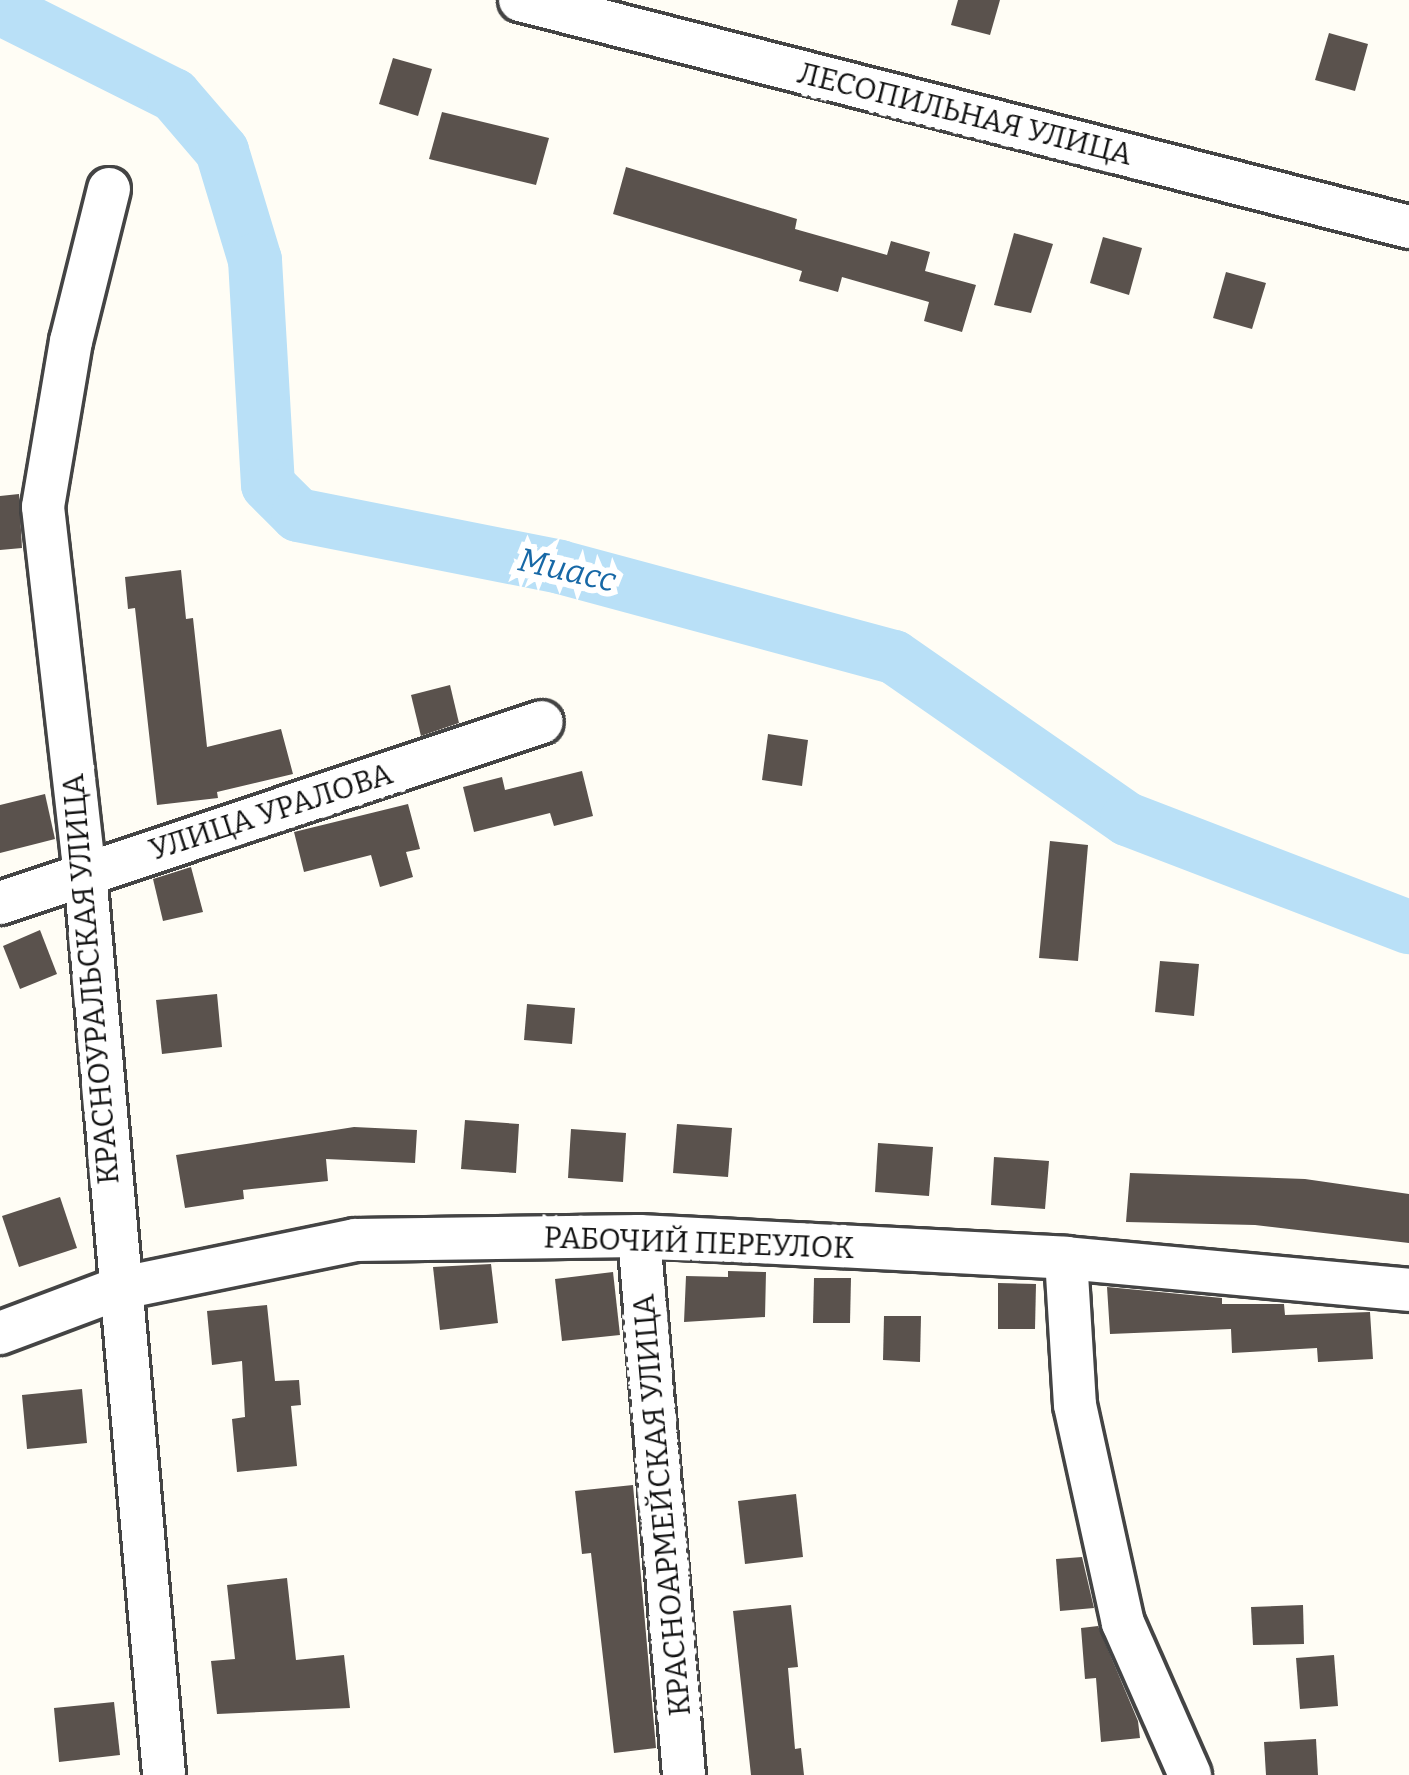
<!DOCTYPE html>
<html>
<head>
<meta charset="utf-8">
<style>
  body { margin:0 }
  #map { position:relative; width:1409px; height:1775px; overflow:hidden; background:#fffdf5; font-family:Bitter,serif }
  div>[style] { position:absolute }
  .river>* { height:54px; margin:-27px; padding:0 27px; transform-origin:27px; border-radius:27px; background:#b9e0f7 }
  .building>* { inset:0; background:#5a524d }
  .roads { filter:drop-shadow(3px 0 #444) drop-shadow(-3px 0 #444) drop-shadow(0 3px #444) drop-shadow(0 -3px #444) }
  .minor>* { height:42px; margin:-21px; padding:0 21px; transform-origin:21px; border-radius:21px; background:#fff }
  span { translate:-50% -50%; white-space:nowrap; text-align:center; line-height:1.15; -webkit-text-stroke:12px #fff; paint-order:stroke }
  .street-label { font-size:30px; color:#111 }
  .water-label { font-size:33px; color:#1768a6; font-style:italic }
</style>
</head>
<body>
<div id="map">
  <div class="river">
    <i style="left:0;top:8px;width:195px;rotate:26.6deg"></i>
    <i style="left:174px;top:95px;width:74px;rotate:49.4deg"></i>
    <i style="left:222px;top:151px;width:114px;rotate:73.2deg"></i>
    <i style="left:255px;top:260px;width:225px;rotate:86.7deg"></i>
    <i style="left:268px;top:485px;width:42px;rotate:45deg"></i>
    <i style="left:298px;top:515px;width:267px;rotate:11.2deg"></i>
    <i style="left:560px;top:567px;width:346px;rotate:15.1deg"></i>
    <i style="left:894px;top:657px;width:284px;rotate:34.8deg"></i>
    <i style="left:1127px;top:819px;width:302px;rotate:21deg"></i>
  </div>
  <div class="building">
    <i style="clip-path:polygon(958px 0,1000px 0,990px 35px,951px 25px)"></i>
    <i style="clip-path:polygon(1329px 33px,1368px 44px,1355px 91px,1315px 80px)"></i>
    <i style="clip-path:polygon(393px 58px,432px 69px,418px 116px,379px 104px)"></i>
    <i style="clip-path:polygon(442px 112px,549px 138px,536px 185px,429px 159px)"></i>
    <i style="clip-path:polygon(626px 167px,797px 219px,795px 229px,887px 255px,891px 241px,930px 252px,925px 271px,976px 285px,962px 332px,924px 321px,929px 302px,842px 277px,838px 292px,799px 281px,802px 271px,613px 214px)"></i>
    <i style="clip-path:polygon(1014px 233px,1053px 244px,1031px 313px,994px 305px)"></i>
    <i style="clip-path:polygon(1103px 237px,1142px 248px,1129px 295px,1090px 283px)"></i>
    <i style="clip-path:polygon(1226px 272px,1266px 283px,1252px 329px,1213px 318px)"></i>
    <i style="clip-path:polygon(19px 494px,22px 548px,0 550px,0 496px)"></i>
    <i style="clip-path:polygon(181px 570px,186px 619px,193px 618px,207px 747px,281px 729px,293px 774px,217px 792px,218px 798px,157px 805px,135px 608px,128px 609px,125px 577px)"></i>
    <i style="clip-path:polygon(450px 685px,459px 723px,421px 736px,411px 695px)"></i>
    <i style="clip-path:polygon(768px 734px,808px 740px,802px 786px,762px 780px)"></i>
    <i style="clip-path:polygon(582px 771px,593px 816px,554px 826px,550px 813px,474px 832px,463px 787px,502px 777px,505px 790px)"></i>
    <i style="clip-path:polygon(45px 794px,55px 839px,0 853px,0 805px)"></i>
    <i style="clip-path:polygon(408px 804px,420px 849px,406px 852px,413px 877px,380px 887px,371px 855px,304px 872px,294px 832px)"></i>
    <i style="clip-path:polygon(1050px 841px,1088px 845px,1078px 961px,1039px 958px)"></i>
    <i style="clip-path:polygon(191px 867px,203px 912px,163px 921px,153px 879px)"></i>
    <i style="clip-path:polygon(40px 930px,57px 974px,20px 989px,3px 946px)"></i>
    <i style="clip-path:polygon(1160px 961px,1199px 964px,1194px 1016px,1155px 1012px)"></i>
    <i style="clip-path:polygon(217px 994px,222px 1047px,162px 1054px,156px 1000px)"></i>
    <i style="clip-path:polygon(527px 1004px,575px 1008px,572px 1044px,524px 1040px)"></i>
    <i style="clip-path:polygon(465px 1120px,519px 1124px,516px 1173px,461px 1169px)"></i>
    <i style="clip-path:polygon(677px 1124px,732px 1128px,728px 1177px,673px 1173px)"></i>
    <i style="clip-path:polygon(354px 1127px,417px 1130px,415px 1163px,326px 1159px,328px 1181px,243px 1190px,244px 1199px,185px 1208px,176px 1155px)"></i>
    <i style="clip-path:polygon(571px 1129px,626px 1133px,623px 1182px,568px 1178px)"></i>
    <i style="clip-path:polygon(878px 1143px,933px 1147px,929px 1196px,875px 1192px)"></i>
    <i style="clip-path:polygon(994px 1157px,1049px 1161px,1045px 1209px,991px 1205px)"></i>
    <i style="clip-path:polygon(1130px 1173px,1305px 1179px,1409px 1194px,1409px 1243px,1255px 1225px,1126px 1222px)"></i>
    <i style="clip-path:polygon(60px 1197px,77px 1248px,19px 1267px,2px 1216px)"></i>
    <i style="clip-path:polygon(491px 1264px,498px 1323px,440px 1330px,433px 1267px)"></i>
    <i style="clip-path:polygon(728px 1271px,766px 1272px,765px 1317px,684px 1322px,686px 1276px,728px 1277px)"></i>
    <i style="clip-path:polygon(613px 1272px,620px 1335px,562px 1341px,555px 1279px)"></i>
    <i style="clip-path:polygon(814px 1278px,851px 1278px,850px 1323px,813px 1323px)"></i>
    <i style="clip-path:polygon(998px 1283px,1036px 1284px,1035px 1329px,998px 1329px)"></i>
    <i style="clip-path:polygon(1107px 1287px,1222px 1298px,1222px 1304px,1284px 1304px,1285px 1315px,1370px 1312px,1373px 1359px,1318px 1362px,1317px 1348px,1232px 1353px,1231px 1329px,1110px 1334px)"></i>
    <i style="clip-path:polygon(267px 1305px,275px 1381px,299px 1380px,301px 1405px,291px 1406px,297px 1466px,237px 1472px,232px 1419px,245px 1417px,242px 1361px,212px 1365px,207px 1311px)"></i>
    <i style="clip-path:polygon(884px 1316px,921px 1316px,920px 1362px,883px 1360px)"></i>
    <i style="clip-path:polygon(82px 1389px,87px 1443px,27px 1449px,22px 1395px)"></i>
    <i style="clip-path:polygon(633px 1485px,656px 1748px,614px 1753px,591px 1553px,582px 1554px,575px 1491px)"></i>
    <i style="clip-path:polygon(796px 1494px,803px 1557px,745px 1564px,738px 1501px)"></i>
    <i style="clip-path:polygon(1082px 1557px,1094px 1608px,1060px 1611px,1056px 1559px)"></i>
    <i style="clip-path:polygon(287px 1578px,296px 1660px,344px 1655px,350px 1708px,217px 1714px,211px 1661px,235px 1659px,227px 1585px)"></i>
    <i style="clip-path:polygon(791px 1605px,798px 1667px,788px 1668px,795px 1749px,801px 1748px,804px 1775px,751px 1775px,733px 1611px)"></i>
    <i style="clip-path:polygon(1303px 1605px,1304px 1644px,1253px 1645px,1251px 1607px)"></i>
    <i style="clip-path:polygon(1098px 1626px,1138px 1721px,1140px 1738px,1101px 1742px,1096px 1678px,1085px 1679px,1081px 1628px)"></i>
    <i style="clip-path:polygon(1334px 1655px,1338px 1706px,1300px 1709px,1296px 1658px)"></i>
    <i style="clip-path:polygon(114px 1702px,120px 1755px,59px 1762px,54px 1708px)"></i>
    <i style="clip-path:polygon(1316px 1739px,1318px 1775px,1266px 1775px,1264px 1742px)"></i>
  </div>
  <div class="roads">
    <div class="minor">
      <i style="left:520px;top:0;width:918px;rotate:14.32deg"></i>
      <i style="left:109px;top:189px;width:157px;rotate:104deg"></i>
      <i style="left:71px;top:341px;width:168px;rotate:99.6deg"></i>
      <i style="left:43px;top:507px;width:368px;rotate:83.5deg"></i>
      <i style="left:85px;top:873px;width:905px;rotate:84.99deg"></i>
      <i style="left:0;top:903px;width:571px;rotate:-18.47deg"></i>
      <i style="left:639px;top:1236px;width:541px;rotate:85.23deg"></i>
      <i style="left:1066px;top:1258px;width:147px;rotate:86.5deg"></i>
      <i style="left:1075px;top:1405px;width:223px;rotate:77.6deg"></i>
      <i style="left:1123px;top:1623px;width:166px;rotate:66.2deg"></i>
      <i style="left:0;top:1333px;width:125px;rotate:-20.6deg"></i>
      <i style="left:117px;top:1289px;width:243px;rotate:-11.6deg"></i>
      <i style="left:355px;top:1240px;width:284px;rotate:-0.8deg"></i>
      <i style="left:639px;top:1236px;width:428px;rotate:2.9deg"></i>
      <i style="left:1066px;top:1258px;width:344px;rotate:5.3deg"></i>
    </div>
  </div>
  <div class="street-label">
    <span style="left:965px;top:114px;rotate:14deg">ЛЕСОПИЛЬНАЯ УЛИЦА</span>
    <span style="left:271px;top:812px;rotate:-18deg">УЛИЦА УРАЛОВА</span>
    <span style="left:91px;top:979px;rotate:-95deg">КРАСНОУРАЛЬСКАЯ УЛИЦА</span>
    <span style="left:699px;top:1243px;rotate:2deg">РАБОЧИЙ ПЕРЕУЛОК</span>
    <span style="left:662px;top:1505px;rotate:-95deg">КРАСНОАРМЕЙСКАЯ УЛИЦА</span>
  </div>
  <div class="water-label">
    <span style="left:567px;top:571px;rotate:13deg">Миасс</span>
  </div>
</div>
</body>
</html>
